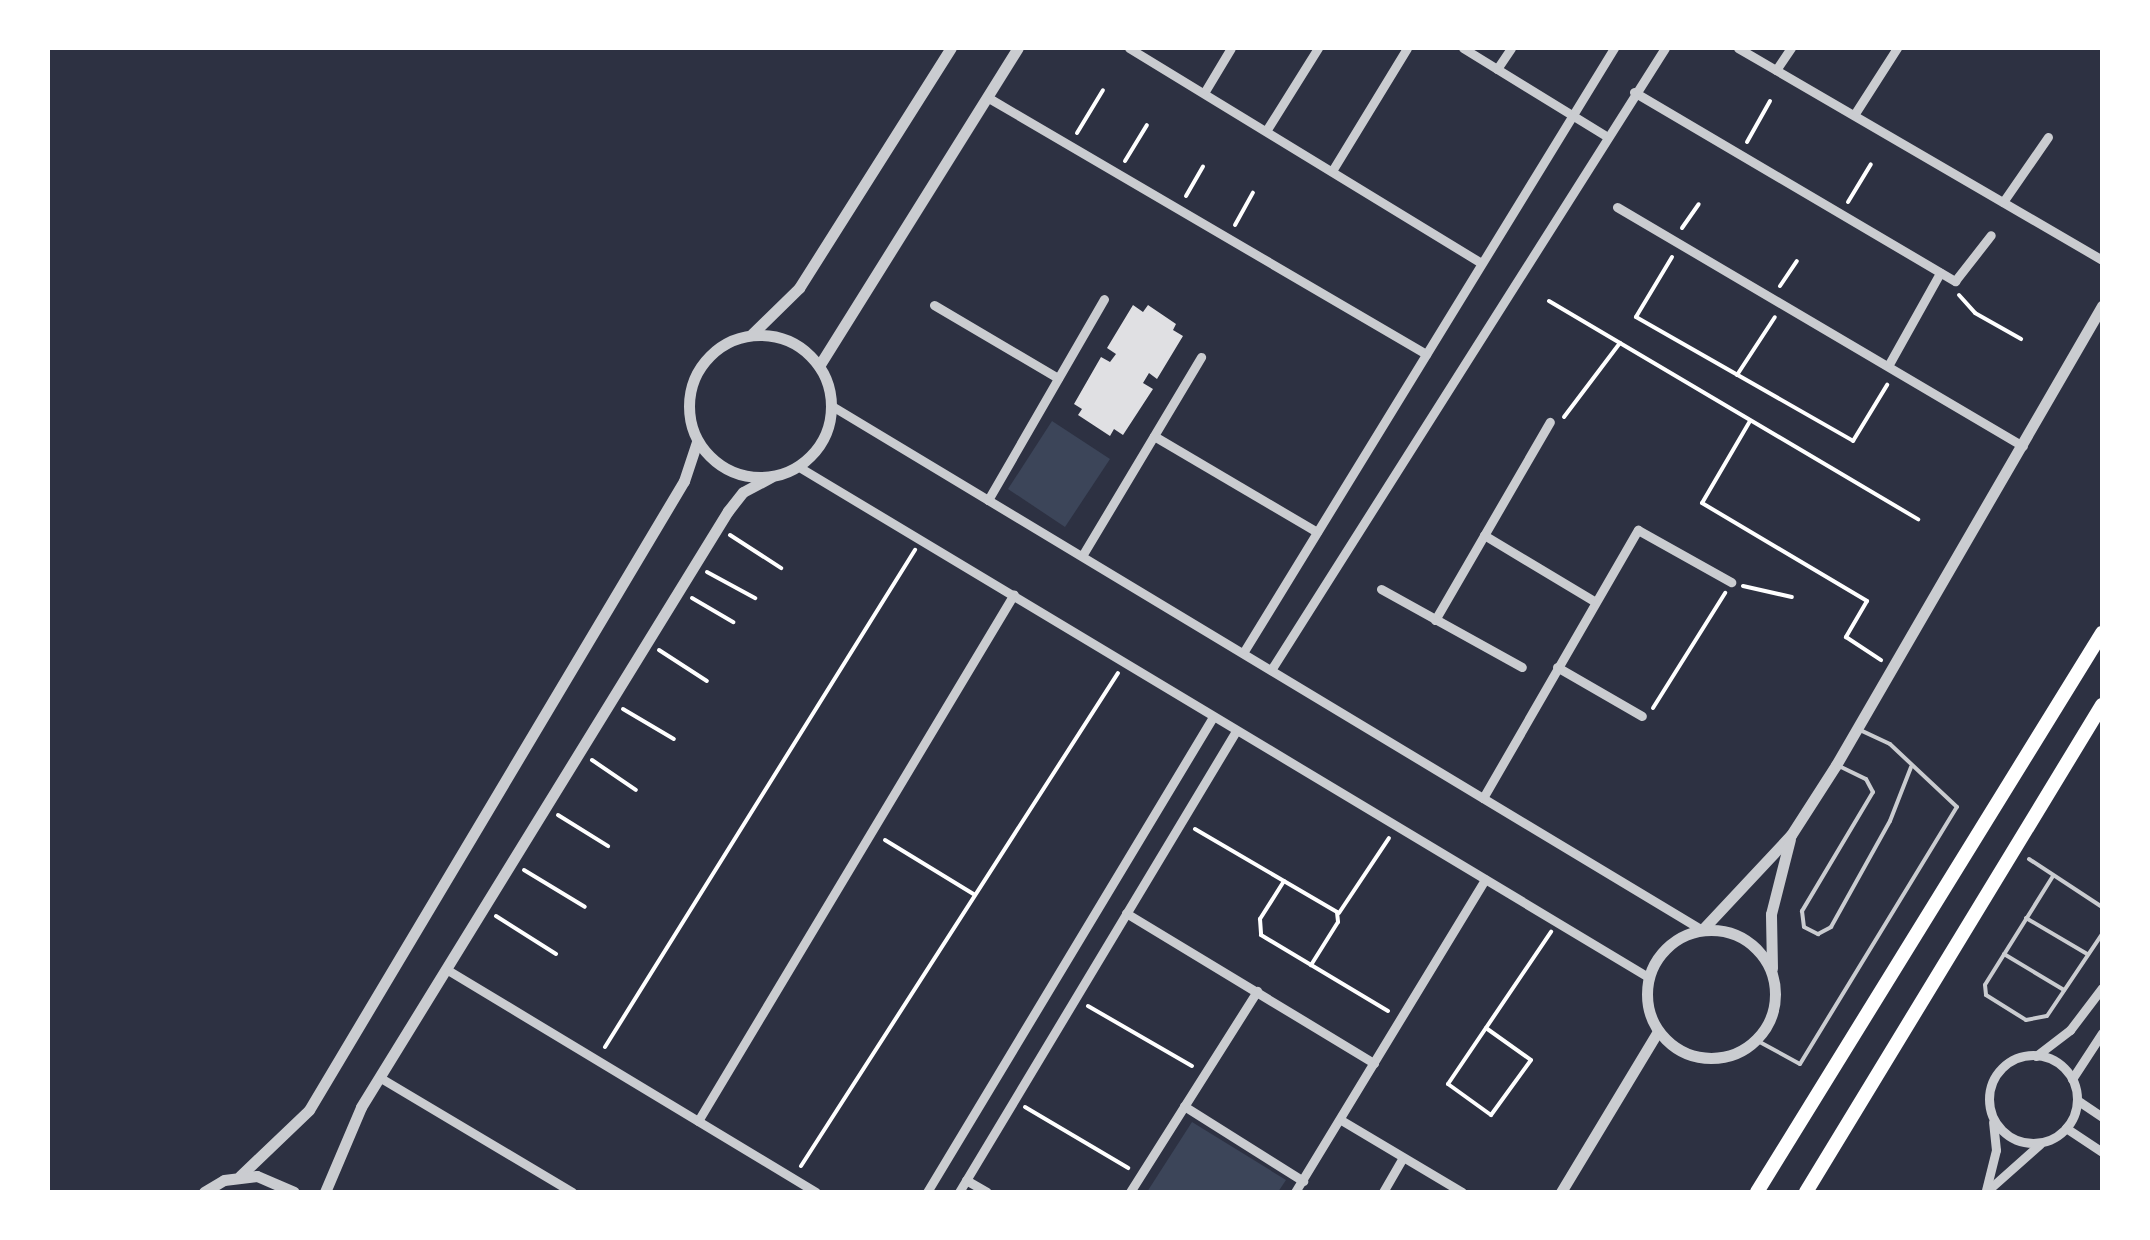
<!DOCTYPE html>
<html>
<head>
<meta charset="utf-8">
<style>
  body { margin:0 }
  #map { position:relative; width:2150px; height:1240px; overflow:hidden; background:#2d3142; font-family:"Titillium Web",sans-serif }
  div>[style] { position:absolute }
  .green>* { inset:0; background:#3c4559 }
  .building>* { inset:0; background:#e0e0e3 }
  .path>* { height:4px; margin:-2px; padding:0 2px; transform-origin:2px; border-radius:2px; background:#fff }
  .service>* { height:4px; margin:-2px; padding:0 2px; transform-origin:2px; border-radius:2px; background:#caccd0 }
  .minor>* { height:9px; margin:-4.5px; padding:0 4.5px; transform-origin:4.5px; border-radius:4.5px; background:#caccd0 }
  .minor>.ring { margin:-4.5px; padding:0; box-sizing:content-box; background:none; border:9px solid #caccd0; border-radius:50% }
  .tertiary>* { height:11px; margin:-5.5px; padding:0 5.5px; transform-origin:5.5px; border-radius:5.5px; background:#caccd0 }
  .tertiary>.ring { margin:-5.5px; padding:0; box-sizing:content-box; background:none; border:11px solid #caccd0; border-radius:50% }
  .primary>* { height:14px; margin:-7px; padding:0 7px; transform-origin:7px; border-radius:7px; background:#fff }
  span { translate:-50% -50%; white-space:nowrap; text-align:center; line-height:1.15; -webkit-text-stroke:9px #fff; paint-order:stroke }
  .frame { position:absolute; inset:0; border:50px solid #fff; pointer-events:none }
</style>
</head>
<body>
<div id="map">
  <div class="green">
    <i style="clip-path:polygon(1052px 421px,1110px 459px,1065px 527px,1008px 489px)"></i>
    <i style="clip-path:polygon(1192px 1122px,1286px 1180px,1278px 1192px,1147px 1192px)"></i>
  </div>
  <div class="building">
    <i style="clip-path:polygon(1133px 305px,1143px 312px,1148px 305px,1176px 324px,1173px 330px,1183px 336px,1157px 379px,1149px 373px,1143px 383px,1153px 389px,1123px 435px,1114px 429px,1110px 436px,1078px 415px,1082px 409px,1074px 404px,1101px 357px,1110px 362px,1116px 354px,1107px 348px)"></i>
  </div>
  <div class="path">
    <i style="left:1077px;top:133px;width:50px;rotate:-58.8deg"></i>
    <i style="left:1747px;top:142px;width:47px;rotate:-60.7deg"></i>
    <i style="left:1125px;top:161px;width:42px;rotate:-58.6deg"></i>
    <i style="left:1186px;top:196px;width:34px;rotate:-60deg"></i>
    <i style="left:1848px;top:202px;width:44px;rotate:-58.8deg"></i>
    <i style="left:1235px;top:225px;width:37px;rotate:-61deg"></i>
    <i style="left:1682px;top:228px;width:29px;rotate:-55deg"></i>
    <i style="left:1672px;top:257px;width:70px;rotate:121deg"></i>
    <i style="left:1636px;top:317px;width:250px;rotate:29.7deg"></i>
    <i style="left:1853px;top:441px;width:66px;rotate:-58.7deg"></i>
    <i style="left:1780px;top:286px;width:30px;rotate:-56deg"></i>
    <i style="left:1959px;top:295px;width:24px;rotate:48deg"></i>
    <i style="left:1975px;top:313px;width:53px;rotate:29.5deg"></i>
    <i style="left:1549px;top:301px;width:429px;rotate:30.6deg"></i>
    <i style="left:1737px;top:375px;width:69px;rotate:-56.8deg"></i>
    <i style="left:1564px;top:417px;width:93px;rotate:-52.9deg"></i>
    <i style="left:1750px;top:421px;width:95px;rotate:120.3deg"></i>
    <i style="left:1702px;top:503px;width:192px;rotate:30.7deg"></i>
    <i style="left:1867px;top:601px;width:42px;rotate:120.3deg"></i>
    <i style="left:1846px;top:637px;width:42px;rotate:33.3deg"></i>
    <i style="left:730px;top:535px;width:61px;rotate:32.9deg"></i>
    <i style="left:707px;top:572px;width:55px;rotate:28.4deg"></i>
    <i style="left:1743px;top:586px;width:50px;rotate:12.7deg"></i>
    <i style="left:692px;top:598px;width:48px;rotate:30.3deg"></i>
    <i style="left:659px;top:650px;width:57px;rotate:32.9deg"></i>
    <i style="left:1653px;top:708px;width:136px;rotate:-57.9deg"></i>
    <i style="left:623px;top:709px;width:59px;rotate:30.5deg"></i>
    <i style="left:592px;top:760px;width:53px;rotate:34.3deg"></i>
    <i style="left:558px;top:815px;width:59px;rotate:31.8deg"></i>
    <i style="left:1195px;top:829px;width:164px;rotate:30.3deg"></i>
    <i style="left:1337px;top:912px;width:10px;rotate:84deg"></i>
    <i style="left:1338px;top:922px;width:51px;rotate:122.1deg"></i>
    <i style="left:885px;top:840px;width:105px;rotate:31.4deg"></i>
    <i style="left:524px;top:870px;width:71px;rotate:31.2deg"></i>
    <i style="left:1284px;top:881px;width:45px;rotate:122.3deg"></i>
    <i style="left:1260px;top:919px;width:16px;rotate:86deg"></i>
    <i style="left:1261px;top:935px;width:148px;rotate:30.9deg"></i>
    <i style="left:1339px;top:913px;width:90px;rotate:-56.3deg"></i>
    <i style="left:496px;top:916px;width:71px;rotate:32.3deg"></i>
    <i style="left:1088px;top:1006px;width:120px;rotate:30deg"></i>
    <i style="left:1486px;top:1028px;width:55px;rotate:35.4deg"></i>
    <i style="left:1531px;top:1060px;width:68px;rotate:126deg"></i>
    <i style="left:1491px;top:1115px;width:53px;rotate:-144.2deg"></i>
    <i style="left:1448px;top:1084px;width:184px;rotate:-55.9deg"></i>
    <i style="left:605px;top:1047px;width:586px;rotate:-58.05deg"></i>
    <i style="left:1025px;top:1107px;width:120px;rotate:30.6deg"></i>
    <i style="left:801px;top:1166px;width:586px;rotate:-57.26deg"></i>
  </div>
  <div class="service">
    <i style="left:1839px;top:766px;width:30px;rotate:26deg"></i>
    <i style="left:1866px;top:779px;width:15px;rotate:62deg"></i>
    <i style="left:1873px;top:792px;width:139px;rotate:120.8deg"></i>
    <i style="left:1802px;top:911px;width:16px;rotate:83deg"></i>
    <i style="left:1804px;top:927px;width:16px;rotate:27deg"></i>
    <i style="left:1818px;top:934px;width:15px;rotate:-28deg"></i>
    <i style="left:1831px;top:927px;width:121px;rotate:-60.9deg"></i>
    <i style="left:1890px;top:821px;width:58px;rotate:-68.7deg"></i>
    <i style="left:2029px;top:859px;width:87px;rotate:33.3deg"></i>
    <i style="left:2053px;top:876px;width:128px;rotate:122deg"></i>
    <i style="left:1985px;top:985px;width:10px;rotate:84deg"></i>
    <i style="left:1986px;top:995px;width:47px;rotate:32deg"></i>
    <i style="left:2026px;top:1020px;width:21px;rotate:-11deg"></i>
    <i style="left:2047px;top:1016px;width:99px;rotate:-56.1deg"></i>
    <i style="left:2026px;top:918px;width:71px;rotate:30.5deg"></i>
    <i style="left:2004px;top:954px;width:70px;rotate:31deg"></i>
    <i style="left:1756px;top:1040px;width:50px;rotate:28.6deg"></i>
    <i style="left:1800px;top:1064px;width:301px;rotate:-58.6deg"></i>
    <i style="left:1957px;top:807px;width:92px;rotate:-136.8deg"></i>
    <i style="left:1890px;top:744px;width:31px;rotate:-155deg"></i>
  </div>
  <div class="minor">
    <i style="left:1129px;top:48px;width:412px;rotate:31.4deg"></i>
    <i style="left:1463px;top:48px;width:168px;rotate:31.6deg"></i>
    <i style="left:1738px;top:48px;width:421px;rotate:30.2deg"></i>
    <i style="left:1497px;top:69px;width:25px;rotate:-56deg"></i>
    <i style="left:1776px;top:70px;width:27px;rotate:-56deg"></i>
    <i style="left:1634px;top:92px;width:373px;rotate:30.5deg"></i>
    <i style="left:1955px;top:281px;width:58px;rotate:-52deg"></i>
    <i style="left:1204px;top:93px;width:52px;rotate:-59deg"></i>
    <i style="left:987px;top:97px;width:509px;rotate:30.35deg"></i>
    <i style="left:1854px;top:115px;width:80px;rotate:-57.3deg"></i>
    <i style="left:1266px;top:131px;width:98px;rotate:-57.9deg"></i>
    <i style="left:1332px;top:171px;width:144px;rotate:-58.6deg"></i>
    <i style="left:2003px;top:202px;width:79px;rotate:-55.3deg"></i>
    <i style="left:1617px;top:207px;width:471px;rotate:30.5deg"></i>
    <i style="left:934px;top:305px;width:144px;rotate:30.5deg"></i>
    <i style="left:1888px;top:366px;width:107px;rotate:-60.8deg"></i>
    <i style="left:832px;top:406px;width:1016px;rotate:31.06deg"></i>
    <i style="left:1154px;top:436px;width:189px;rotate:30.5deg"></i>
    <i style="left:799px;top:467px;width:990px;rotate:30.99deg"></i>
    <i style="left:988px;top:500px;width:232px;rotate:-60deg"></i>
    <i style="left:1484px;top:535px;width:128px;rotate:31deg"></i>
    <i style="left:1082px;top:556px;width:232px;rotate:-59.1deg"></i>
    <i style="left:1381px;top:589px;width:161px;rotate:29deg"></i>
    <i style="left:1435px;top:620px;width:229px;rotate:-59.9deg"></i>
    <i style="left:1243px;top:653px;width:710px;rotate:-58.48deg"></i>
    <i style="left:1557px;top:667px;width:98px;rotate:30deg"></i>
    <i style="left:1271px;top:670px;width:736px;rotate:-57.65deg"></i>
    <i style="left:1483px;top:798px;width:310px;rotate:-60deg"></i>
    <i style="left:1638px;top:530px;width:107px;rotate:29.2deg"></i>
    <i style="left:1126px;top:913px;width:290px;rotate:31.2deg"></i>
    <i style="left:446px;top:969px;width:432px;rotate:31.1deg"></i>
    <i class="ring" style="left:1989px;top:1055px;width:79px;height:79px"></i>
    <i style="left:2036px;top:1056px;width:43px;rotate:-37.4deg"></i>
    <i style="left:2070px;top:1030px;width:53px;rotate:-52.7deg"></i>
    <i style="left:379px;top:1077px;width:225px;rotate:30.8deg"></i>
    <i style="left:2072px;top:1079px;width:55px;rotate:-56.9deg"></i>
    <i style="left:2077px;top:1100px;width:30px;rotate:34deg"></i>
    <i style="left:1184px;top:1106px;width:141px;rotate:32.2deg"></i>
    <i style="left:1341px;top:1120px;width:141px;rotate:30.8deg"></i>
    <i style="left:698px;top:1121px;width:614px;rotate:-59.05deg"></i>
    <i style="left:2066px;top:1128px;width:43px;rotate:33.7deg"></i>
    <i style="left:966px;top:1180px;width:24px;rotate:30deg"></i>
    <i style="left:1986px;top:1190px;width:41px;rotate:-76deg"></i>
    <i style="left:1996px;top:1150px;width:28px;rotate:-96deg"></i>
    <i style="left:927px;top:1192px;width:554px;rotate:-58.95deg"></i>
    <i style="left:959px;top:1192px;width:538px;rotate:-59deg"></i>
    <i style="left:1130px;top:1192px;width:238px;rotate:-57.7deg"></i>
    <i style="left:1295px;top:1192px;width:366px;rotate:-58.7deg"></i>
    <i style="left:1383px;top:1192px;width:39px;rotate:-60deg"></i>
    <i style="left:1986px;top:1192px;width:72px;rotate:-41.6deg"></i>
  </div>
  <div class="tertiary">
    <i style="left:752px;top:334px;width:66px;rotate:-44.4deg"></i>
    <i style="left:799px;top:288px;width:284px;rotate:-57.7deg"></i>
    <i class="ring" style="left:689px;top:335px;width:131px;height:131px"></i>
    <i style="left:819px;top:366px;width:375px;rotate:-58deg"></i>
    <i class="ring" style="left:1647px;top:930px;width:117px;height:117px"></i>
    <i style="left:1702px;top:930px;width:130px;rotate:-46.9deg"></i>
    <i style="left:1791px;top:835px;width:83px;rotate:-57.3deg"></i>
    <i style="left:1836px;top:765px;width:531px;rotate:-59.91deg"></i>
    <i style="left:1772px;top:968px;width:54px;rotate:-91.1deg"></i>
    <i style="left:1771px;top:914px;width:77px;rotate:-75.8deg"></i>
    <i style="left:240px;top:1176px;width:95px;rotate:-43.7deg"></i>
    <i style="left:309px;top:1110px;width:732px;rotate:-59.2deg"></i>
    <i style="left:684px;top:481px;width:41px;rotate:-71.6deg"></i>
    <i style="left:204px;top:1192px;width:23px;rotate:-31deg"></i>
    <i style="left:224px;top:1180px;width:33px;rotate:-7deg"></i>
    <i style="left:257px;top:1176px;width:40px;rotate:23.4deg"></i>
    <i style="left:325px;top:1192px;width:92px;rotate:-67deg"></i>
    <i style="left:361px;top:1107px;width:700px;rotate:-58.38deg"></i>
    <i style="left:728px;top:511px;width:24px;rotate:-52deg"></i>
    <i style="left:743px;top:492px;width:32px;rotate:-28deg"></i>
    <i style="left:1561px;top:1192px;width:188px;rotate:-58.9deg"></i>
  </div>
  <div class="primary">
    <i style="left:1757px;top:1192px;width:657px;rotate:-58.32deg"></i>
    <i style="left:1806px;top:1192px;width:570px;rotate:-58.71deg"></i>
  </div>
  <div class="frame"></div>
</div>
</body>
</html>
